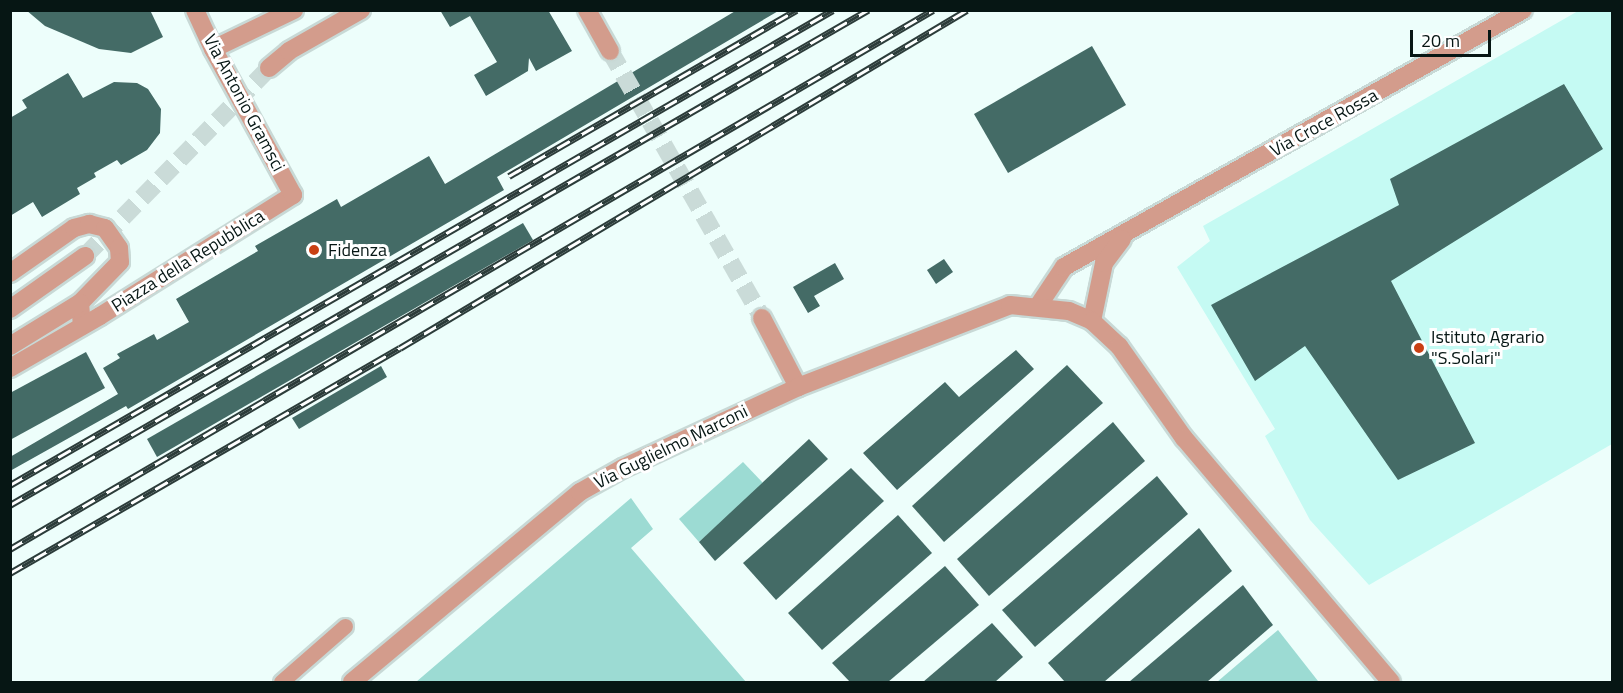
<!DOCTYPE html>
<html>
<head>
<meta charset="utf-8">
<style>
  body { margin:0 }
  #map { position:relative; width:1623px; height:693px; overflow:hidden; background:#edfefb; font-family:"Titillium Web",sans-serif }
  div>[style] { position:absolute }
  .built>* { inset:0; background:#c5faf3 }
  .green>* { inset:0; background:#9cdbd3 }
  .building>* { inset:0; background:#446b66 }
  .tertiary-tunnel>* { height:18px; margin-top:-9px; transform-origin:0; background:repeating-linear-gradient(90deg,#cadbd8 0 18px,transparent 0 27px) }
  .roads { filter:drop-shadow(2px 0 #c8d9d6) drop-shadow(-2px 0 #c8d9d6) drop-shadow(0 2px #c8d9d6) drop-shadow(0 -2px #c8d9d6) }
  .service>* { height:15px; margin:-7.5px; padding:0 7.5px; transform-origin:7.5px; border-radius:7.5px; background:#d39c8c }
  .pedestrian>* { height:18px; margin:-9px; padding:0 9px; transform-origin:9px; border-radius:9px; background:#d39c8c }
  .minor>* { height:18px; margin:-9px; padding:0 9px; transform-origin:9px; border-radius:9px; background:#d39c8c }
  .tertiary>* { height:18px; margin:-9px; padding:0 9px; transform-origin:9px; border-radius:9px; background:#d39c8c }
  .rail>* { height:7px; margin-top:-3.5px; transform-origin:0; background:repeating-linear-gradient(90deg,#fff 0 14px,#2c3c3a 0 28px); box-sizing:border-box; border-block:2px solid #2c3c3a }
  .dots>* { width:16px; height:16px; translate:-50% -50%; box-sizing:border-box; border:3px solid #fff; border-radius:50% }
  span { translate:-50% -50%; white-space:nowrap; text-align:center; line-height:1.15; -webkit-text-stroke:6px #fff; paint-order:stroke }
  .street-label { font-size:18px; color:#061614 }
  .poi-label { font-size:18px; color:#061614 }
  .left { translate:0 -50%; text-align:left }
  .frame { position:absolute; inset:0; border:12px solid #061614; pointer-events:none }
  .scale { position:absolute; left:1410px; top:30px; width:81px; height:27px; box-sizing:border-box; border:3px solid #061614; border-top:0; padding-left:8px; font-size:18px; line-height:21px; white-space:nowrap; color:#061614; -webkit-text-stroke:4px #fff; paint-order:stroke }
</style>
</head>
<body>
<div id="map">
  <div class="built">
    <i style="clip-path:polygon(1578px 11px,1612px 11px,1612px 444px,1369px 585px,1310px 520px,1265px 436px,1275px 429px,1177px 267px,1210px 241px,1203px 226px)"></i>
  </div>
  <div class="green">
    <i style="clip-path:polygon(743px 462px,764px 484px,699px 542px,679px 519px)"></i>
    <i style="clip-path:polygon(631px 498px,653px 529px,631px 548px,746px 682px,416px 682px)"></i>
    <i style="clip-path:polygon(1278px 630px,1318px 681px,1217px 682px)"></i>
  </div>
  <div class="building">
    <i style="clip-path:polygon(26px 10px,150px 10px,163px 37px,131px 53px,99px 49px,45px 26px)"></i>
    <i style="clip-path:polygon(440px 10px,548px 10px,572px 51px,536px 71px,529px 58px,528px 71px,486px 96px,474px 75px,497px 62px,470px 16px,450px 27px)"></i>
    <i style="clip-path:polygon(737px 10px,780px 10px,497px 177px,504px 190px,128px 409px,126px 406px,10px 471px,10px 457px,118px 394px,103px 368px,120px 358px,117px 354px,154px 334px,157px 340px,189px 322px,176px 299px,258px 251px,255px 246px,337px 199px,341px 207px,429px 156px,445px 184px)"></i>
    <i style="clip-path:polygon(1092px 46px,1126px 105px,1008px 173px,974px 114px)"></i>
    <i style="clip-path:polygon(68px 73px,83px 98px,114px 82px,137px 83px,148px 89px,161px 109px,160px 133px,147px 150px,121px 165px,117px 160px,94px 173px,96px 177px,77px 188px,80px 194px,42px 217px,33px 202px,10px 216px,10px 118px,27px 108px,22px 100px)"></i>
    <i style="clip-path:polygon(1564px 84px,1603px 149px,1391px 281px,1475px 443px,1398px 480px,1305px 346px,1255px 381px,1211px 305px,1399px 205px,1390px 179px)"></i>
    <i style="clip-path:polygon(523px 223px,533px 240px,157px 457px,147px 439px)"></i>
    <i style="clip-path:polygon(944px 259px,953px 272px,936px 284px,927px 270px)"></i>
    <i style="clip-path:polygon(835px 263px,844px 279px,814px 296px,820px 306px,808px 313px,793px 287px)"></i>
    <i style="clip-path:polygon(1016px 350px,1034px 369px,897px 490px,863px 453px,945px 382px,959px 397px)"></i>
    <i style="clip-path:polygon(86px 352px,105px 388px,10px 440px,10px 393px)"></i>
    <i style="clip-path:polygon(1067px 365px,1103px 403px,944px 542px,912px 506px)"></i>
    <i style="clip-path:polygon(381px 366px,387px 377px,299px 429px,292px 418px)"></i>
    <i style="clip-path:polygon(1113px 422px,1145px 461px,989px 596px,957px 559px)"></i>
    <i style="clip-path:polygon(809px 439px,828px 459px,715px 561px,699px 542px)"></i>
    <i style="clip-path:polygon(851px 468px,884px 501px,776px 600px,743px 563px)"></i>
    <i style="clip-path:polygon(1157px 476px,1188px 514px,1035px 647px,1002px 610px)"></i>
    <i style="clip-path:polygon(898px 515px,932px 553px,822px 650px,788px 613px)"></i>
    <i style="clip-path:polygon(1199px 528px,1232px 571px,1104px 682px,1065px 682px,1048px 663px)"></i>
    <i style="clip-path:polygon(945px 566px,979px 605px,888px 682px,850px 682px,832px 663px)"></i>
    <i style="clip-path:polygon(1243px 585px,1273px 625px,1207px 682px,1129px 682px)"></i>
    <i style="clip-path:polygon(992px 623px,1023px 657px,995px 682px,923px 682px)"></i>
  </div>
  <div class="tertiary-tunnel">
    <i style="left:610px;top:51px;width:307px;rotate:60.3deg"></i>
    <i style="left:85px;top:256px;width:263px;rotate:-45.6deg"></i>
  </div>
  <div class="roads">
    <div class="service">
      <i style="left:281px;top:682px;width:85px;rotate:-41.2deg"></i>
    </div>
    <div class="pedestrian">
      <i style="left:100px;top:316px;width:228px;rotate:-32.1deg"></i>
      <i style="left:293px;top:195px;width:166px;rotate:-118.7deg"></i>
    </div>
    <div class="minor">
      <i style="left:195px;top:10px;width:43px;rotate:65.2deg"></i>
      <i style="left:213px;top:49px;width:90px;rotate:-25.7deg"></i>
      <i style="left:10px;top:273px;width:78px;rotate:-35.1deg"></i>
      <i style="left:74px;top:228px;width:16px;rotate:-15deg"></i>
      <i style="left:89px;top:224px;width:16px;rotate:14deg"></i>
      <i style="left:105px;top:228px;width:24px;rotate:55deg"></i>
      <i style="left:119px;top:248px;width:14px;rotate:86deg"></i>
      <i style="left:120px;top:262px;width:57px;rotate:134.3deg"></i>
      <i style="left:80px;top:303px;width:23px;rotate:85deg"></i>
      <i style="left:1038px;top:306px;width:47px;rotate:-56.3deg"></i>
      <i style="left:1064px;top:267px;width:526px;rotate:-29.25deg"></i>
      <i style="left:1092px;top:321px;width:59px;rotate:-78.3deg"></i>
      <i style="left:1104px;top:263px;width:30px;rotate:-53deg"></i>
      <i style="left:10px;top:346px;width:82px;rotate:-31.6deg"></i>
      <i style="left:10px;top:368px;width:104px;rotate:-30deg"></i>
    </div>
    <div class="tertiary">
      <i style="left:587px;top:10px;width:47px;rotate:60.7deg"></i>
      <i style="left:269px;top:68px;width:26px;rotate:-40deg"></i>
      <i style="left:289px;top:51px;width:83px;rotate:-29.7deg"></i>
      <i style="left:10px;top:309px;width:92px;rotate:-35.2deg"></i>
      <i style="left:762px;top:318px;width:78px;rotate:62.4deg"></i>
      <i style="left:352px;top:682px;width:297px;rotate:-39.8deg"></i>
      <i style="left:580px;top:492px;width:49px;rotate:-29.2deg"></i>
      <i style="left:623px;top:468px;width:193px;rotate:-24.8deg"></i>
      <i style="left:798px;top:387px;width:227px;rotate:-21.1deg"></i>
      <i style="left:1010px;top:305px;width:59px;rotate:5.8deg"></i>
      <i style="left:1069px;top:311px;width:25px;rotate:23deg"></i>
      <i style="left:1092px;top:321px;width:37px;rotate:43deg"></i>
      <i style="left:1119px;top:346px;width:113px;rotate:54.8deg"></i>
      <i style="left:1184px;top:438px;width:320px;rotate:49.7deg"></i>
    </div>
  </div>
  <div class="rail">
    <i style="left:509px;top:176px;width:332px;rotate:-30deg"></i>
    <i style="left:10px;top:485px;width:950px;rotate:-29.99deg"></i>
    <i style="left:10px;top:505px;width:991px;rotate:-29.98deg"></i>
    <i style="left:10px;top:549px;width:1069px;rotate:-30.28deg"></i>
    <i style="left:10px;top:573px;width:450px;rotate:-30deg"></i>
    <i style="left:400px;top:348px;width:660px;rotate:-30.8deg"></i>
  </div>
  <div class="dots">
    <i style="left:314px;top:250px;background:#c94014"></i>
    <i style="left:1419px;top:348px;background:#c94014"></i>
  </div>
  <div class="street-label">
    <span style="left:244px;top:103px;rotate:62deg">Via Antonio Gramsci</span>
    <span style="left:1324px;top:123px;rotate:-29deg">Via Croce Rossa</span>
    <span style="left:188px;top:261px;rotate:-32deg">Piazza della Repubblica</span>
    <span style="left:671px;top:447px;rotate:-26deg">Via Guglielmo Marconi</span>
  </div>
  <div class="poi-label">
    <span class="left" style="left:328px;top:250px">Fidenza</span>
    <span class="left" style="left:1431px;top:348px">Istituto Agrario<br>"S.Solari"</span>
  </div>
  <div class="frame"></div>
  <div class="scale">20 m</div>
</div>
</body>
</html>
